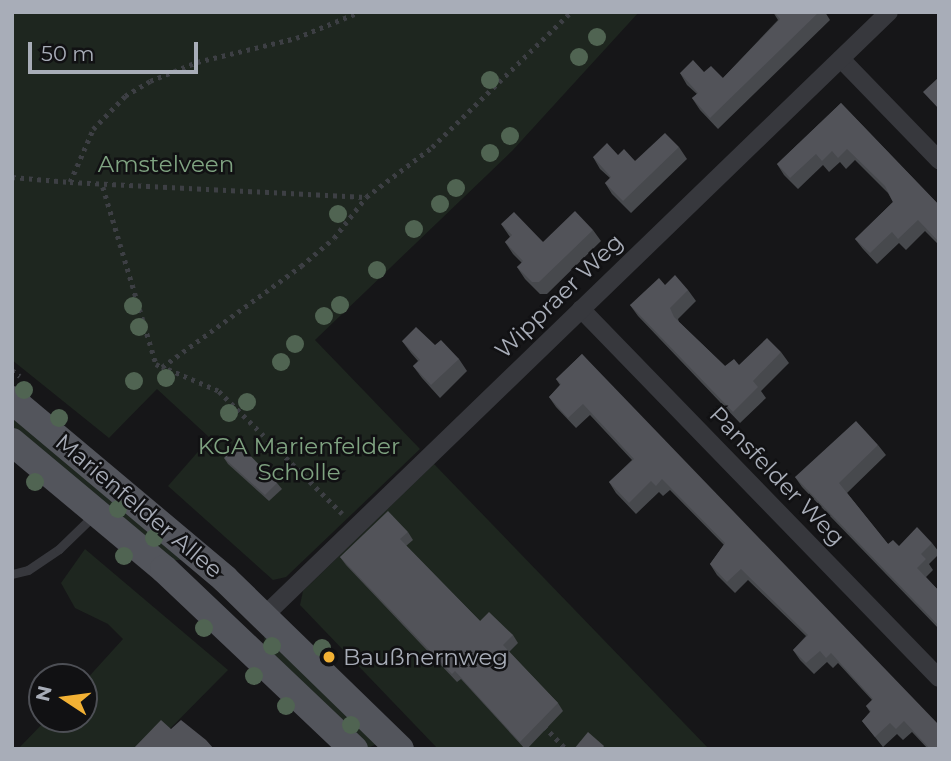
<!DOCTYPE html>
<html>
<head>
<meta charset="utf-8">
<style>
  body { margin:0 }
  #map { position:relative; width:951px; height:761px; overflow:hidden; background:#161618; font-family:Montserrat,sans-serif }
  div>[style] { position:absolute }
  .green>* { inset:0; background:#1e261f }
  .path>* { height:4.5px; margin-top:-2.25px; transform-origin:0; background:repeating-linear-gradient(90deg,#3d3f44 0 3.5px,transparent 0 8.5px) }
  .service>* { height:9px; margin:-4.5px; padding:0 4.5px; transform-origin:4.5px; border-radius:4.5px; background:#37383d }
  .minor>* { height:18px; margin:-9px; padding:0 9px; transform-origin:9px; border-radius:9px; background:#37383d }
  .primary>* { height:28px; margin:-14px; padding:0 14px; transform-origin:14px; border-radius:14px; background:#53555c }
  .trees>* { width:18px; height:18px; margin:-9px; border-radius:50%; background:#506452 }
  .wall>* { inset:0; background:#47494d }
  .building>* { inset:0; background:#525359 }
  .dots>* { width:19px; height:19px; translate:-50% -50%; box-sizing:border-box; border:4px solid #111113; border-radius:50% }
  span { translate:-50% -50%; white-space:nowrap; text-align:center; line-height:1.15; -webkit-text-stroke:5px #111113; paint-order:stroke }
  .park-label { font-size:23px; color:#7fa381 }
  .street-label { font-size:23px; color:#a8adb8 }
  .poi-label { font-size:23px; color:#a8adb8 }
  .left { translate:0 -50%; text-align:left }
  .frame { position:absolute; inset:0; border:14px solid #a8adb8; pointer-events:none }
  .north { position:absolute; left:28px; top:663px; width:70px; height:70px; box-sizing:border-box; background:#111113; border:2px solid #4d4f55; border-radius:50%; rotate:283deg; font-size:19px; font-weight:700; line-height:28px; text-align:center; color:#a8adb8 }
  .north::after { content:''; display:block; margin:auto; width:24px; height:32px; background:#f2b134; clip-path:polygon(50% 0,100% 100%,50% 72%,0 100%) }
  .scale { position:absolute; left:28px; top:42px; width:170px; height:32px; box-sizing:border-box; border:4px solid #a8adb8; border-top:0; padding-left:9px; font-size:21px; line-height:24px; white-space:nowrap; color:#a8adb8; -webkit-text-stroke:5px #111113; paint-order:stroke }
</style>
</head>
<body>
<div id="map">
  <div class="green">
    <i style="clip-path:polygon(12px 12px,639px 12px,512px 151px,315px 340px,420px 449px,286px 577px,273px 580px,168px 486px,210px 438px,157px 389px,109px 438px,12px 360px)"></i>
    <i style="clip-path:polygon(12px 416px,182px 558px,181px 560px,171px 560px,12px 430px)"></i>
    <i style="clip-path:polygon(434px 464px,709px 749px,438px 749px,300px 605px,303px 591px)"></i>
    <i style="clip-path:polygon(85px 549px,228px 670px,150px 749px,18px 749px,47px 719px,84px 719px,84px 682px,123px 639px,108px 624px,75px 608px,61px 583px)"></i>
    <i style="clip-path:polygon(264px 636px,377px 744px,365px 749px,265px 647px)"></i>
  </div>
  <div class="path">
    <i style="left:12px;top:177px;width:58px;rotate:4.9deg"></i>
    <i style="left:70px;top:182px;width:58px;rotate:-66.5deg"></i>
    <i style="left:93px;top:129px;width:46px;rotate:-45.9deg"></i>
    <i style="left:125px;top:96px;width:29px;rotate:-31deg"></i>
    <i style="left:150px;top:81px;width:51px;rotate:-22deg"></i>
    <i style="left:197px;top:62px;width:102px;rotate:-13.6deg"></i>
    <i style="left:296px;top:38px;width:68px;rotate:-22.4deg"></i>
    <i style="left:70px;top:182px;width:296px;rotate:2.9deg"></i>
    <i style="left:366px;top:197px;width:83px;rotate:-37.1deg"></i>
    <i style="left:432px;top:147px;width:194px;rotate:-44.2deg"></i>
    <i style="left:103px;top:187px;width:185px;rotate:73.3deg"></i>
    <i style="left:156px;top:364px;width:7px;rotate:27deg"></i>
    <i style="left:12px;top:370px;width:10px;rotate:37deg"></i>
    <i style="left:342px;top:514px;width:175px;rotate:-135.2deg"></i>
    <i style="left:218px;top:391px;width:61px;rotate:-156.8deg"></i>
    <i style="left:162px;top:367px;width:172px;rotate:-36deg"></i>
    <i style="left:301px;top:266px;width:43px;rotate:-40.3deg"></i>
    <i style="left:334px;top:238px;width:52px;rotate:-52deg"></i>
    <i style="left:544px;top:726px;width:32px;rotate:46deg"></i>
  </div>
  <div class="service">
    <i style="left:12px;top:574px;width:16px;rotate:-14deg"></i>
    <i style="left:28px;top:570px;width:37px;rotate:-34deg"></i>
    <i style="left:59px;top:549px;width:47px;rotate:-44.1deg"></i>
  </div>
  <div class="minor">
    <i style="left:841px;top:59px;width:141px;rotate:45.9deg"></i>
    <i style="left:581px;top:309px;width:514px;rotate:45.87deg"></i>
    <i style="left:264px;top:616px;width:869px;rotate:-44.02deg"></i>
  </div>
  <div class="primary">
    <i style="left:12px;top:400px;width:278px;rotate:40deg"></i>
    <i style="left:225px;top:579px;width:244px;rotate:44.2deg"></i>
    <i style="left:12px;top:442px;width:198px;rotate:39.9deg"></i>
    <i style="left:164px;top:569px;width:262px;rotate:43.5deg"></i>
  </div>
  <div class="trees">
    <i style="left:597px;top:37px"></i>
    <i style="left:579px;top:57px"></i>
    <i style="left:490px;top:80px"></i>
    <i style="left:510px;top:136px"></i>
    <i style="left:490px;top:153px"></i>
    <i style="left:456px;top:188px"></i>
    <i style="left:440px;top:204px"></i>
    <i style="left:338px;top:214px"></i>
    <i style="left:414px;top:229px"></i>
    <i style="left:377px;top:270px"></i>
    <i style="left:340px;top:305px"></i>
    <i style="left:133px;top:306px"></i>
    <i style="left:324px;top:316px"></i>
    <i style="left:139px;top:327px"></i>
    <i style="left:295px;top:344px"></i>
    <i style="left:281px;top:362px"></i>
    <i style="left:166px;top:378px"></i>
    <i style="left:134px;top:381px"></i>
    <i style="left:24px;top:390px"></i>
    <i style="left:247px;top:402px"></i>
    <i style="left:229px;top:413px"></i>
    <i style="left:59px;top:418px"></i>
    <i style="left:35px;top:482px"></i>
    <i style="left:118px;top:509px"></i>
    <i style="left:154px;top:538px"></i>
    <i style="left:124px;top:556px"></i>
    <i style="left:204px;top:628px"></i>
    <i style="left:272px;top:646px"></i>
    <i style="left:322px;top:648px"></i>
    <i style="left:254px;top:676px"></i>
    <i style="left:286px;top:706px"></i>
    <i style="left:351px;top:725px"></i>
  </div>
  <div class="wall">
    <i style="clip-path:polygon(773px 12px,825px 12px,830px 20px,718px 129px,700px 110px,692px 98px,697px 94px,687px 85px,680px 73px,723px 78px,778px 20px)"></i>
    <i style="clip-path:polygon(841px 103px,939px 205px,939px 245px,925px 231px,906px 250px,899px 243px,877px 264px,863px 249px,855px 239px,893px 202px,888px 193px,855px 160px,846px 169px,840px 162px,829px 172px,823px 165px,798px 189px,784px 175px,777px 164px)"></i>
    <i style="clip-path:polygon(679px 147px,687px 159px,631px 213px,612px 194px,605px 183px,610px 178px,600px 169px,593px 157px,618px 155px,635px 161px)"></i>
    <i style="clip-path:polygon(501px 224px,543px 242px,593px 230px,601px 241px,547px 294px,540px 294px,525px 279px,517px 267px,522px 263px,513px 254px,505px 242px,510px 237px)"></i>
    <i style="clip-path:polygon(665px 285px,688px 290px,696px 301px,678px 319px,679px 322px,725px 366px,739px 365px,781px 352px,789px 363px,761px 391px,766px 398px,740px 423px,638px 316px,630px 305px)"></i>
    <i style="clip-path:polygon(402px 341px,435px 345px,459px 359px,467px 371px,440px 398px,422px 378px,413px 366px,418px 361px,411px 353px)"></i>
    <i style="clip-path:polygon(582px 354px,939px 749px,928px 749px,912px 732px,903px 740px,897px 734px,883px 747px,862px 721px,870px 712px,866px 706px,872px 700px,838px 663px,833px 668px,827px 662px,814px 674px,800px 660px,793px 650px,806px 636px,748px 580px,735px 593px,717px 575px,710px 564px,724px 545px,670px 490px,663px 496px,659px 492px,636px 514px,616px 493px,609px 482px,632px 460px,590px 415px,576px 428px,556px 407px,549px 397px,560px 385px,556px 379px)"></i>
    <i style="clip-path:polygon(878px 445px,886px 455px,847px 493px,888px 544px,899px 546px,932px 543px,939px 552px,939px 554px,929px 564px,933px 570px,926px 577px,939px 591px,939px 629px,802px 487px,795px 477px)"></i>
    <i style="clip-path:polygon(224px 458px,277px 483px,282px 489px,269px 501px,228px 464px)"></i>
    <i style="clip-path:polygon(408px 532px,413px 540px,406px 546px,480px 621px,513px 635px,518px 643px,509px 652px,558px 703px,563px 711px,527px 749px,525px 749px,461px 679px,457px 682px,346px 565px,340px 557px)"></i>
  </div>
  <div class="building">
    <i style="clip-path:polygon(774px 12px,819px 12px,710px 118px,692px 98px,698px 93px,680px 73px,693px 60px,704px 72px,711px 66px,723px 78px,780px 19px)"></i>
    <i style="clip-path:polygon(939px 77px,939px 109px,923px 92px)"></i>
    <i style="clip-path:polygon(841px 103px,939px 205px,939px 242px,918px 220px,898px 239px,892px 232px,870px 253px,855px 239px,893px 202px,885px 186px,847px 149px,838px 158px,832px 151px,822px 161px,816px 154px,790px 178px,777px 164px)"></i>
    <i style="clip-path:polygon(665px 133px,679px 147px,623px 201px,605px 183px,611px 177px,593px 157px,607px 143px,618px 155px,624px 149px,635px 161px)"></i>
    <i style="clip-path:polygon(575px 211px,593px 230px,539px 282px,532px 282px,517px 267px,523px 261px,505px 242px,512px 235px,501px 224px,514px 212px,543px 242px)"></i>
    <i style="clip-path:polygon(675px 275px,688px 290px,670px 308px,674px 317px,725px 366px,734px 359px,739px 365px,767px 338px,781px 352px,753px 381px,758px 387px,733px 412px,630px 305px,659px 278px,665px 285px)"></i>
    <i style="clip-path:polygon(416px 327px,435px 345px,441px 340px,459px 359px,431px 385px,413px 366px,420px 360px,402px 341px)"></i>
    <i style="clip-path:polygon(582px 354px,939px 725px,939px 749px,930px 749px,904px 721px,896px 729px,890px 723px,875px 737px,862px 721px,871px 711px,866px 706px,873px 699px,831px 653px,826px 658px,820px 651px,806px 663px,793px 650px,808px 635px,741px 569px,727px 582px,710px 564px,725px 543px,662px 479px,656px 486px,651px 481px,629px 503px,609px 482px,634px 459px,583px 404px,568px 418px,549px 397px,561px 384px,556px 379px)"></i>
    <i style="clip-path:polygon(856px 421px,878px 445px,839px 483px,888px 544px,893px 540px,899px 546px,917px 527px,932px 543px,921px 554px,926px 559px,917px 568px,939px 591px,939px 626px,795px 477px)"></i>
    <i style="clip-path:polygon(238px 443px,277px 483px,265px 495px,224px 458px)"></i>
    <i style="clip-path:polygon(388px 511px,408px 532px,400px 539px,480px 621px,489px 612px,513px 635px,503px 645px,558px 703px,520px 742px,455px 671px,452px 674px,340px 557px)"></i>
    <i style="clip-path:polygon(161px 720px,171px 729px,181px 720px,206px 740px,214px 749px,133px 749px)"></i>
    <i style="clip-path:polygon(588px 732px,604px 746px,602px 749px,574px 749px)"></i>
  </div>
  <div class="dots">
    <i style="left:329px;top:657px;background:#f2b134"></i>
  </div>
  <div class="park-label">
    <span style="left:166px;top:164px">Amstelveen</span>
    <span style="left:299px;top:459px">KGA Marienfelder<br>Scholle</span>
  </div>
  <div class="street-label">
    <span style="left:559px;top:296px;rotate:-44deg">Wippraer Weg</span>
    <span style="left:777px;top:476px;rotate:46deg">Pansfelder Weg</span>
    <span style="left:139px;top:506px;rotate:40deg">Marienfelder Allee</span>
  </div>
  <div class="poi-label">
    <span class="left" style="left:343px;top:657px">Baußnernweg</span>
  </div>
  <div class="frame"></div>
  <div class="north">N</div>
  <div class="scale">50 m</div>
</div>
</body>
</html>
